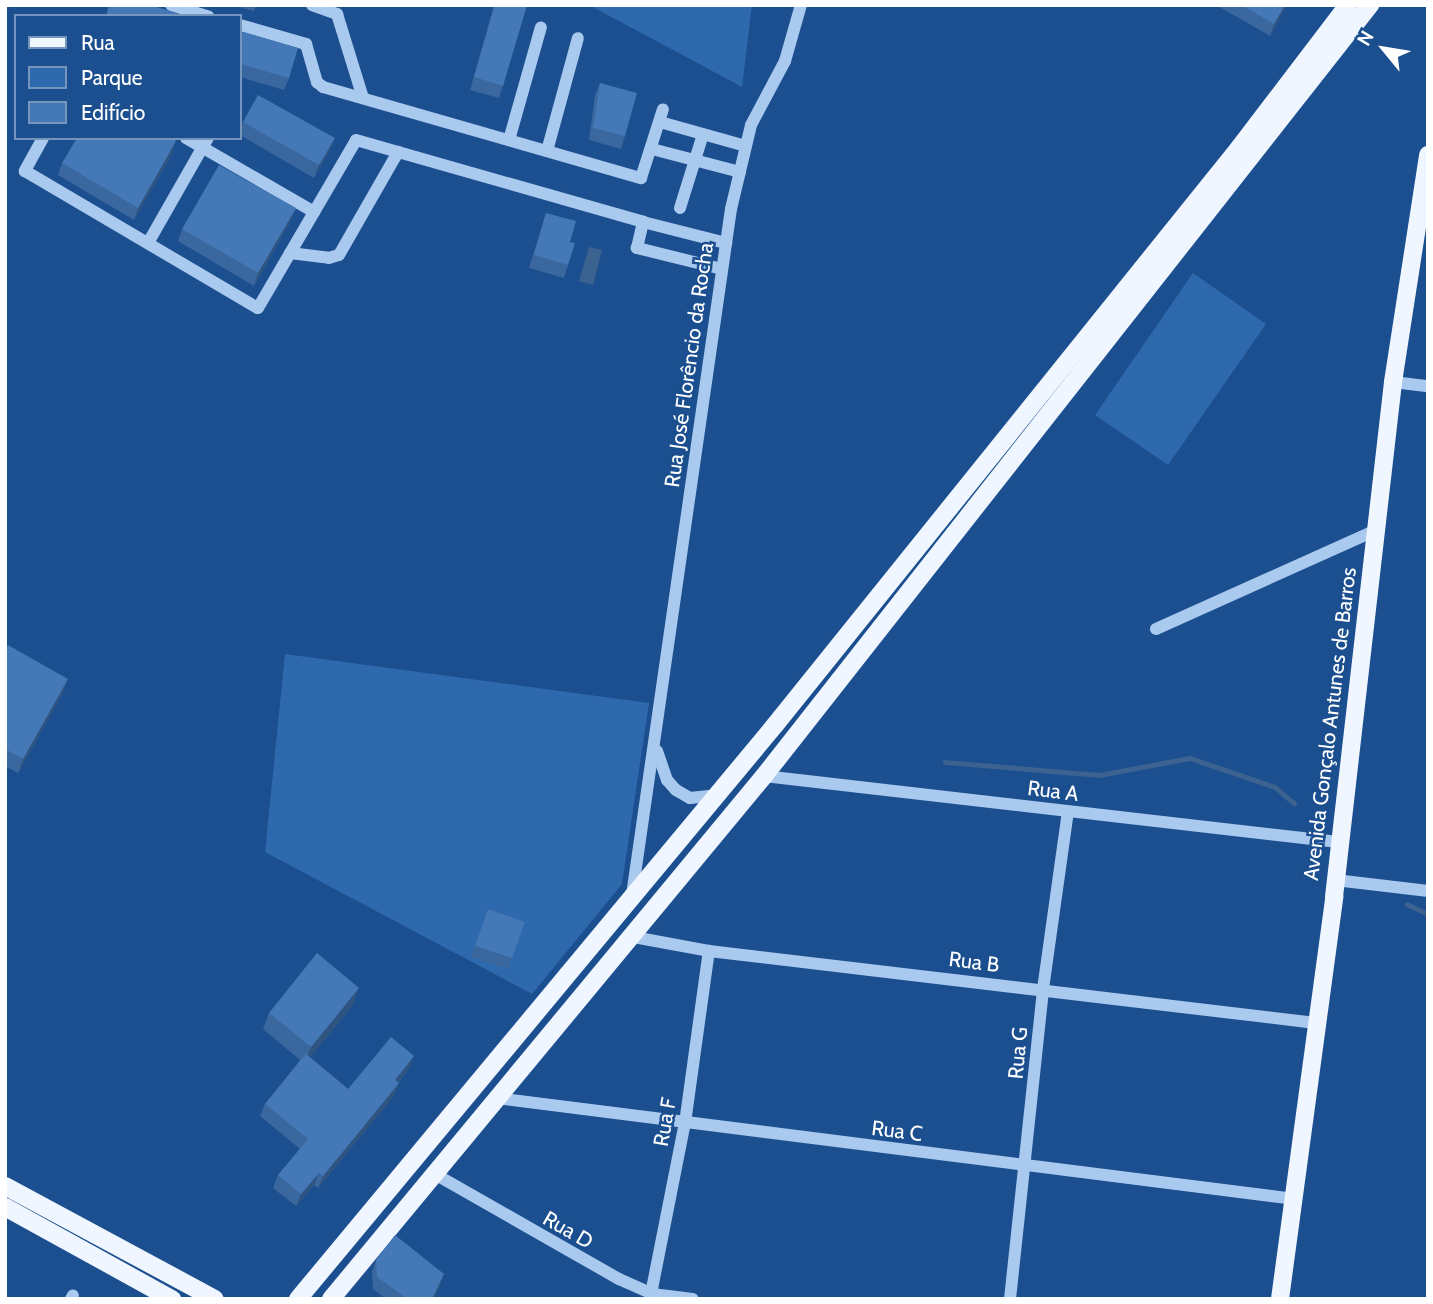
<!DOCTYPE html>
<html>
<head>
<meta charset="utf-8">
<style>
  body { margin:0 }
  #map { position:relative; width:1433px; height:1304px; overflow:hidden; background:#1b4f8f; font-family:Cabin,sans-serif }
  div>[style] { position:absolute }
  .green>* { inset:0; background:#2e69ad }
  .water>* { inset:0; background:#3c6290 }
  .stream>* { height:4.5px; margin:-2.25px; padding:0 2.25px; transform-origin:2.25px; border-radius:2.25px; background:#3c6290 }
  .minor>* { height:12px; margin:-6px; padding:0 6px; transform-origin:6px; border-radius:6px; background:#a9c9ee }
  .major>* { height:18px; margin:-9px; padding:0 9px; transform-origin:9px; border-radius:9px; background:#f0f6ff }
  .wall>* { inset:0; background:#3a679d }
  .shaded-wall>* { inset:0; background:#305480 }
  .building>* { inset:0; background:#4478b7 }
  span { translate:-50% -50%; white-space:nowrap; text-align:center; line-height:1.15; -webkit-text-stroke:5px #1b4f8f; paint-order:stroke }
  .street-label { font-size:21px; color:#fff }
  .frame { position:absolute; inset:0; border:7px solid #fff; pointer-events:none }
  .legend { position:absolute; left:14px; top:14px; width:228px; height:126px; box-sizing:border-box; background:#1b4f8f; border:2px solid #7695bc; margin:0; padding:9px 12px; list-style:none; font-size:21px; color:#fff }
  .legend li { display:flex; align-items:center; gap:14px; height:35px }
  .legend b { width:35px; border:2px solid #7695bc }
  .north { position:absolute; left:1349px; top:14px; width:70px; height:70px; -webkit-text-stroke:5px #1b4f8f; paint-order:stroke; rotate:300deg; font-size:19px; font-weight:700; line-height:28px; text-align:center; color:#fff }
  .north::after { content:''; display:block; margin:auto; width:24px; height:32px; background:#fff; clip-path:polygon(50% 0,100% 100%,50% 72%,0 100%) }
</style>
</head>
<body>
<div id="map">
  <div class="green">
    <i style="clip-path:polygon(589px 5px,752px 5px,742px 87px)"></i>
    <i style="clip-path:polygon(1193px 273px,1266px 324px,1168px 465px,1095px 415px)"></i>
    <i style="clip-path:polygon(285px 654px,649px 703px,622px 884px,532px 994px,265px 852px)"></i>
  </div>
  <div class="water">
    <i style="clip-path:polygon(589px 247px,602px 250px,593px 285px,579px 281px)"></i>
  </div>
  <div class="stream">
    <i style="left:945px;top:762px;width:155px;rotate:4.8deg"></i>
    <i style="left:1099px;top:775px;width:93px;rotate:-10.6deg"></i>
    <i style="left:1190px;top:758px;width:90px;rotate:18.8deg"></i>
    <i style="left:1275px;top:787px;width:25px;rotate:40deg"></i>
    <i style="left:1407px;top:904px;width:23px;rotate:25deg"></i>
  </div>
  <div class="minor">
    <i style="left:171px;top:5px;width:39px;rotate:17deg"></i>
    <i style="left:312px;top:5px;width:27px;rotate:20deg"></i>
    <i style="left:337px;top:14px;width:88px;rotate:72.8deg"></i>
    <i style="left:240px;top:25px;width:69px;rotate:16.1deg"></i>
    <i style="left:306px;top:44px;width:40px;rotate:74deg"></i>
    <i style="left:317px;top:82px;width:8px;rotate:40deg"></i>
    <i style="left:323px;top:87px;width:331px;rotate:16deg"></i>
    <i style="left:641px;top:178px;width:72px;rotate:-72.3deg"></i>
    <i style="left:660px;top:122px;width:89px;rotate:15.6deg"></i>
    <i style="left:43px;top:138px;width:38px;rotate:119deg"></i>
    <i style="left:25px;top:171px;width:270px;rotate:30.5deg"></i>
    <i style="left:258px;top:308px;width:194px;rotate:-59.7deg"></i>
    <i style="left:356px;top:140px;width:298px;rotate:15.9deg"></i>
    <i style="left:186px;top:138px;width:148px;rotate:30deg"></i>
    <i style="left:509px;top:140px;width:117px;rotate:-74.2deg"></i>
    <i style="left:652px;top:149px;width:91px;rotate:14.6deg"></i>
    <i style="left:547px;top:151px;width:117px;rotate:-74.7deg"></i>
    <i style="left:680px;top:208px;width:77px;rotate:-72.7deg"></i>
    <i style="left:148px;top:243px;width:121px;rotate:-60.3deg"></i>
    <i style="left:290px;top:253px;width:39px;rotate:7deg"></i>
    <i style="left:329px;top:258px;width:10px;rotate:-17deg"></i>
    <i style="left:339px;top:255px;width:119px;rotate:-60.2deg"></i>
    <i style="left:722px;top:269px;width:88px;rotate:-166.1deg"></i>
    <i style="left:637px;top:248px;width:27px;rotate:-77deg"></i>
    <i style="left:643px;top:222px;width:86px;rotate:14.2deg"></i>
    <i style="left:1393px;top:382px;width:35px;rotate:7deg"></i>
    <i style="left:1156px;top:629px;width:241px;rotate:-24.2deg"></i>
    <i style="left:657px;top:751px;width:31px;rotate:71deg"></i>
    <i style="left:667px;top:780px;width:13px;rotate:48deg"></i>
    <i style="left:676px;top:790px;width:16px;rotate:30deg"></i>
    <i style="left:690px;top:798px;width:28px;rotate:-6deg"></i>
    <i style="left:764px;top:776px;width:578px;rotate:6.56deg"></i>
    <i style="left:1335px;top:880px;width:94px;rotate:6.7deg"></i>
    <i style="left:632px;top:895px;width:693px;rotate:-81.79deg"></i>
    <i style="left:731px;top:209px;width:86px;rotate:-76.6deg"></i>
    <i style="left:751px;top:125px;width:72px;rotate:-62deg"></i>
    <i style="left:785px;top:61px;width:58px;rotate:-74.1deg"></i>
    <i style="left:628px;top:936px;width:82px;rotate:10.5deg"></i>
    <i style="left:709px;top:951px;width:611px;rotate:6.76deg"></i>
    <i style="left:496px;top:1098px;width:804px;rotate:7.21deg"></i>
    <i style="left:433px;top:1173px;width:214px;rotate:29.7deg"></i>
    <i style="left:619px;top:1279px;width:36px;rotate:24deg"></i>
    <i style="left:652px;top:1294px;width:41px;rotate:7deg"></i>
    <i style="left:71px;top:1299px;width:4px;rotate:-63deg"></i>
    <i style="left:650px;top:1299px;width:179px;rotate:-78.8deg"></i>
    <i style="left:685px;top:1123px;width:174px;rotate:-82.1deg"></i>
    <i style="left:1010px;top:1299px;width:312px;rotate:-83.9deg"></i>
    <i style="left:1043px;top:989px;width:179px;rotate:-82deg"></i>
  </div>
  <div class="major">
    <i style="left:5px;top:1186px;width:238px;rotate:28.3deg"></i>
    <i style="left:5px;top:1207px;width:191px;rotate:28.9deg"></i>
    <i style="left:298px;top:1299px;width:746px;rotate:-50.27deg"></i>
    <i style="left:775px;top:725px;width:740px;rotate:-51.2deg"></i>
    <i style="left:1239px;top:148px;width:180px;rotate:-52.7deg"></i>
    <i style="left:331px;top:1299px;width:679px;rotate:-50.38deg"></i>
    <i style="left:764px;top:776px;width:981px;rotate:-51.83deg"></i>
    <i style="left:1280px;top:1299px;width:406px;rotate:-82.3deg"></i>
    <i style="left:1334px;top:897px;width:518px;rotate:-83.46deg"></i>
    <i style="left:1393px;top:382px;width:230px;rotate:-81.2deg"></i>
  </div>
  <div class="wall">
    <i style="clip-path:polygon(232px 5px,256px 5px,254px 11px)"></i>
    <i style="clip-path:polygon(494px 5px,527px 5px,499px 98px,470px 90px)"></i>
    <i style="clip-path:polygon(1216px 5px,1287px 5px,1270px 36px)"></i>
    <i style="clip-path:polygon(240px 31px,289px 78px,284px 90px,240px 77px)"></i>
    <i style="clip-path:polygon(600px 83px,625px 136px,621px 149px,589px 140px,595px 95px)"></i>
    <i style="clip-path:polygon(243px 122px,330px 150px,314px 178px,240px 135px,240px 131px)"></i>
    <i style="clip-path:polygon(172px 154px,134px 220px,58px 175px,62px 163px)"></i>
    <i style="clip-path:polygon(296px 208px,291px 220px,254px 286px,178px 241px,182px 229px)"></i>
    <i style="clip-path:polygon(546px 213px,570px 242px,568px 265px,564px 278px,529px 268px)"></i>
    <i style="clip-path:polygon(5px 650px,63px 693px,18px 773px,5px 766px)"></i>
    <i style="clip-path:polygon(488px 909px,525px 922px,508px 969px,471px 957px)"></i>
    <i style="clip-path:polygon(353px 1005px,310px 1057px,348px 1089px,414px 1056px,409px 1069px,398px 1083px,394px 1096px,318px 1188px,314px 1185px,296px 1206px,273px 1188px,278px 1175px,300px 1149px,260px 1116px,265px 1104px,300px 1060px,263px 1029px,269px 1013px)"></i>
    <i style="clip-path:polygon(376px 1260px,440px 1286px,433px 1299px,386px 1299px,373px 1289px,372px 1272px)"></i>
  </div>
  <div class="shaded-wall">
    <i style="clip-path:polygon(1285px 5px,1287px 5px,1270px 36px,1274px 24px)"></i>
    <i style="clip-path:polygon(335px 138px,330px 150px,314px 178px,319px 165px)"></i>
    <i style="clip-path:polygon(176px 141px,172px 154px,134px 220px,138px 208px)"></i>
    <i style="clip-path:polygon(296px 208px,291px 220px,254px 286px,258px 273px)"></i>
    <i style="clip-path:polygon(68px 679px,63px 693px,18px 773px,23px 759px)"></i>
    <i style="clip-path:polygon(359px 988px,353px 1005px,305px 1064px,311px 1047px)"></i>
    <i style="clip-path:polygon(414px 1056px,409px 1069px,390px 1092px,395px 1080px)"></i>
    <i style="clip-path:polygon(399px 1083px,394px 1096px,318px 1188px,323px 1176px)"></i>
    <i style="clip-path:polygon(319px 1173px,314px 1185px,296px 1206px,301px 1194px)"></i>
    <i style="clip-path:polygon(444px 1274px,440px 1286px,433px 1299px,432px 1299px)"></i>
  </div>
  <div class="building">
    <i style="clip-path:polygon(109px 5px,150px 5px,186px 16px,106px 16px)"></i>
    <i style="clip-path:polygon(495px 5px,527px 5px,503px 86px,474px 77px)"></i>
    <i style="clip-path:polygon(1241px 5px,1285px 5px,1274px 24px)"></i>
    <i style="clip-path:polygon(240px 31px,298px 48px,289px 78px,240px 64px)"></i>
    <i style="clip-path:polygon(600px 83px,637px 93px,625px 136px,593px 128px)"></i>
    <i style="clip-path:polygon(258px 95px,335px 138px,319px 165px,243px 122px)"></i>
    <i style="clip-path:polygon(77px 138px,171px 138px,176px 141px,138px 208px,62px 163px)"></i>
    <i style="clip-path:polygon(219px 165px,296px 208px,258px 273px,182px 229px)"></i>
    <i style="clip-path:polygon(546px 213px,576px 221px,570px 242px,575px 243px,568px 265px,534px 255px)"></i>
    <i style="clip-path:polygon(8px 645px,68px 679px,23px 759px,5px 749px,5px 650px)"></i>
    <i style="clip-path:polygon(488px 909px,525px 922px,512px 958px,475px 946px)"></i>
    <i style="clip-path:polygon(317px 953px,359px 988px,311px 1047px,269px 1013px)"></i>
    <i style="clip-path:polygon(391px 1037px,414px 1056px,395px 1080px,399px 1083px,323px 1176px,319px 1173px,301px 1194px,278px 1175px,308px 1139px,265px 1104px,306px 1054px,348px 1089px)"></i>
    <i style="clip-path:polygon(395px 1235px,444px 1274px,432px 1299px,408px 1299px,377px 1277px,376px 1260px)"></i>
  </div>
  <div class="street-label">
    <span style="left:689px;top:365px;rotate:-82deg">Rua José Florêncio da Rocha</span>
    <span style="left:1330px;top:724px;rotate:-83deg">Avenida Gonçalo Antunes de Barros</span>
    <span style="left:1053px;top:791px;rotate:7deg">Rua A</span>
    <span style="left:974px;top:962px;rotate:7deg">Rua B</span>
    <span style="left:1018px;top:1053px;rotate:-85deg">Rua G</span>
    <span style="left:665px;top:1122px;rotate:-80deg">Rua F</span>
    <span style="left:897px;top:1131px;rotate:7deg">Rua C</span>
    <span style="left:568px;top:1230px;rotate:30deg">Rua D</span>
  </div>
  <div class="frame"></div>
  <ul class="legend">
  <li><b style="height:9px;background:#f0f6ff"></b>Rua</li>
  <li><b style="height:19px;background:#2e69ad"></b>Parque</li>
  <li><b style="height:19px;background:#4478b7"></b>Edifício</li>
  </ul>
  <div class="north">N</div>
</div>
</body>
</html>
